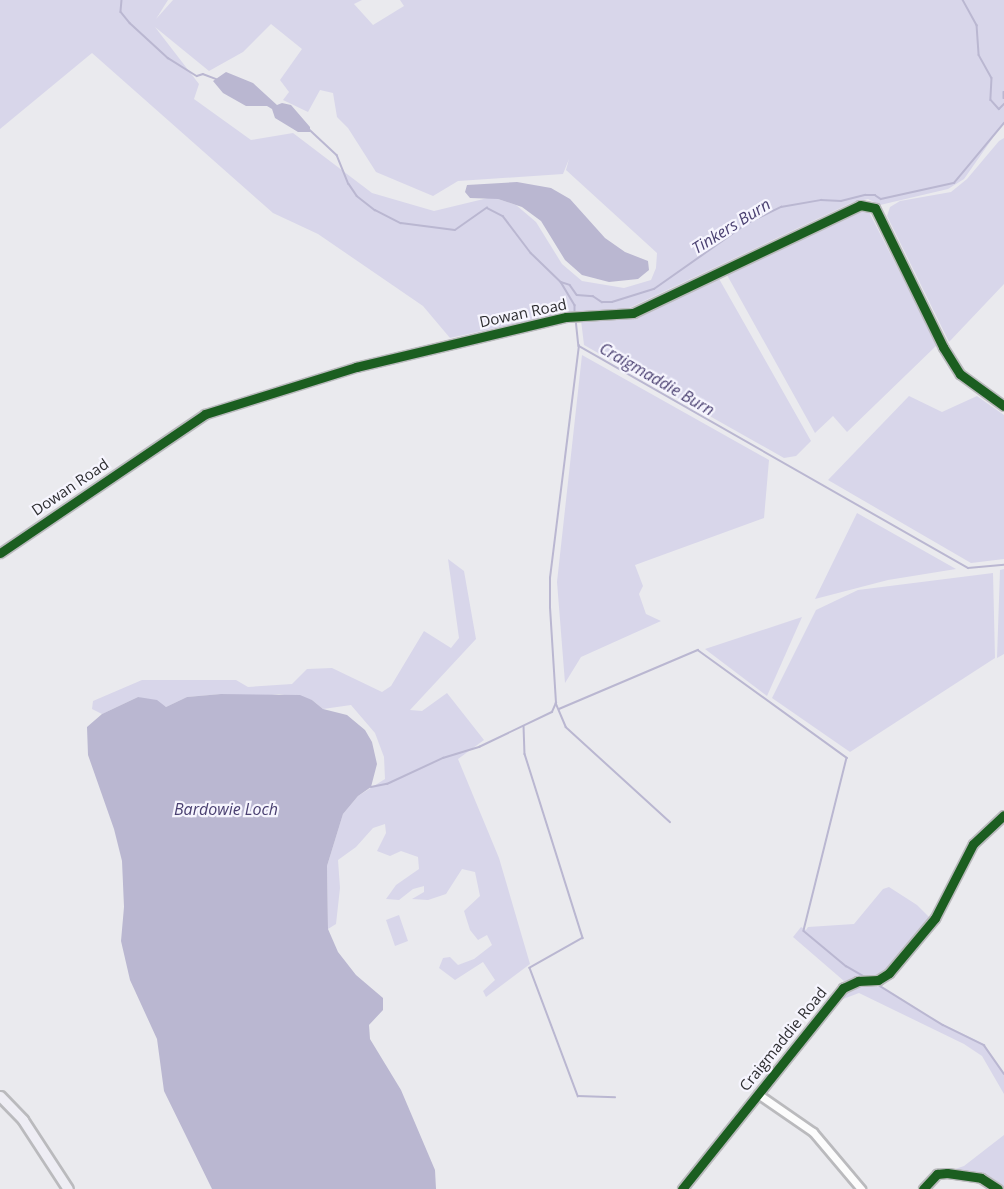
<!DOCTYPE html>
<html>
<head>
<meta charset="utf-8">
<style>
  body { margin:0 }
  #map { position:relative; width:1004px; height:1189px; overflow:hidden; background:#eaeaee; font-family:"Open Sans",sans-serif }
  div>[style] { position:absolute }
  .green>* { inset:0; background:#d8d6ea }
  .water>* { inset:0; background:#bab7d1 }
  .stream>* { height:1.5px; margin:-0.75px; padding:0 0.75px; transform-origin:0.75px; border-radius:0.75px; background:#bab7d1 }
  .roads { filter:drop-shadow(2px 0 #bababd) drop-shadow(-2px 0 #bababd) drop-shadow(0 2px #bababd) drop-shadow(0 -2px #bababd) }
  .minor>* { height:7px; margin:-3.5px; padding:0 3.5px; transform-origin:3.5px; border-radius:3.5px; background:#fcfcfc }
  .major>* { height:9px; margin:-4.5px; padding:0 4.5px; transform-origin:4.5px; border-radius:4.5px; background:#eeedf4 }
  .cycleway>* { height:9px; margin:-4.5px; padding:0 4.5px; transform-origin:4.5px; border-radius:4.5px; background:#1b5e20 }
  span { translate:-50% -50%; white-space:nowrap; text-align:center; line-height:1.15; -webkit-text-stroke:4.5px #f6f5fe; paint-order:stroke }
  .street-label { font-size:15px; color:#2e2e31 }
  .water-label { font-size:16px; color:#4a4071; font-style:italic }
</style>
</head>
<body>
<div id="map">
  <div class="green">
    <i style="clip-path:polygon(evenodd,0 0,168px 0,156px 19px,173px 0,362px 0,354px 4px,373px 25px,404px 6px,400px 0,1004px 0,1004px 122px,964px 179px,948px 189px,880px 205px,868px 199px,851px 203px,627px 309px,570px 312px,450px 338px,423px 306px,318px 234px,273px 213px,92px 53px,0 129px,0 0,271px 24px,302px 49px,280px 80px,289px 92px,283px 100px,308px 112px,320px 90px,333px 93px,337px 117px,348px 128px,376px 172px,433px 196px,458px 181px,563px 174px,569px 159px,566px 170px,657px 253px,656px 268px,651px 280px,624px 288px,582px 281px,562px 264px,536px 222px,516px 205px,492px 197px,434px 211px,372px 193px,293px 133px,251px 140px,194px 99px,199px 84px,155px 27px,209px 71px,243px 52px,271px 24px)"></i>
    <i style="clip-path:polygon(1004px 138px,1004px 284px,949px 342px,887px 216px,890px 207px,900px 201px,951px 192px,967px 179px,999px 141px)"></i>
    <i style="clip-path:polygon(861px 209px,869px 212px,937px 345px,847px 432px,833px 416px,815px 433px,727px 275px,850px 211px)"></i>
    <i style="clip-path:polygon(718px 277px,811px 441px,796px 456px,784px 458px,584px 345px,581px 320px,629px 317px,642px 314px)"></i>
    <i style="clip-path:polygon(582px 355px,769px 460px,764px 518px,635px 565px,643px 586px,639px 594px,646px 614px,661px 621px,581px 657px,565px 683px,557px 582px)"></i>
    <i style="clip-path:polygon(909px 396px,942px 412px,977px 396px,1004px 415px,1004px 559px,971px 563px,828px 480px)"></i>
    <i style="clip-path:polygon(857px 513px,956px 569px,888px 580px,815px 599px)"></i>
    <i style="clip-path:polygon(448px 559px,464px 571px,476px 639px,410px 710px,422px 711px,447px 693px,484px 740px,458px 759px,499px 858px,530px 964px,486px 997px,483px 991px,495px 980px,483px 962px,455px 980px,439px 968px,443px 958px,450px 957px,458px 965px,474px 959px,492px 945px,487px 935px,478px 940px,470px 930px,464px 911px,480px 896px,475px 872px,462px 869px,446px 894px,428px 900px,412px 899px,424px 892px,424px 886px,413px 889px,399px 900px,386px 899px,396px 885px,419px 869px,418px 857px,401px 851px,390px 856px,377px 851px,386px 833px,385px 824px,373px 828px,356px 847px,338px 860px,340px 888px,336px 924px,328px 929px,327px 866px,343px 814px,358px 796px,385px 779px,384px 757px,375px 733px,351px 705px,323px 709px,312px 700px,279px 694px,257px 697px,221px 694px,187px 697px,166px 707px,138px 697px,102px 714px,92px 709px,93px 701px,142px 680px,236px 680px,248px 687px,292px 684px,307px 669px,332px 668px,382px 692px,391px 686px,424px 631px,451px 648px,459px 638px)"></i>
    <i style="clip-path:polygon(1004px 569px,1004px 654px,997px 658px,1000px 570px)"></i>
    <i style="clip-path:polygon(993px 573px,995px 658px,850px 752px,772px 698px,816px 610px,858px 590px)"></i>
    <i style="clip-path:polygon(802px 617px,767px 696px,705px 649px)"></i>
    <i style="clip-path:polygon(889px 887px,917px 905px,931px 919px,883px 974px,844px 981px,793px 937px,801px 927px,806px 930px,808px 927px,854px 924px,883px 889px)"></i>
    <i style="clip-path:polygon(399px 915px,408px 941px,395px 946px,386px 920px)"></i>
    <i style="clip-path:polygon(858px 985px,881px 987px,930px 1018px,984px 1044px,1004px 1074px,1004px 1094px,982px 1056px,964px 1044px,859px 993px,835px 1002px,845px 990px)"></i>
    <i style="clip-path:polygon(1004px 1135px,1004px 1189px,994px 1180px,955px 1169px,964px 1166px)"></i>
  </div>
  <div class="water">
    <i style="clip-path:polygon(226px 72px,253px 83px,277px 105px,282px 103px,291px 105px,310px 127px,310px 132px,298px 132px,275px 118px,272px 109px,267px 106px,246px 106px,223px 93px,213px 81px)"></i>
    <i style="clip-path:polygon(517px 182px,551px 188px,570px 199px,605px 238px,625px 252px,648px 261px,649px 270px,638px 279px,609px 282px,582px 275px,565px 260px,541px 221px,522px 207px,498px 199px,470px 198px,465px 192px,467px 185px)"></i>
    <i style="clip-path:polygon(221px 694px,300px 695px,312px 700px,323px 709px,347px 715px,365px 730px,372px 742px,377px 764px,371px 787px,358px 796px,343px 814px,327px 866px,328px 929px,338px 952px,356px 975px,383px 998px,383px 1010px,369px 1025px,370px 1039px,401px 1090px,435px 1170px,436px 1189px,212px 1189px,164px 1091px,157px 1039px,130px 980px,121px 941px,124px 907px,122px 861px,114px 829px,88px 755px,87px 727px,102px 714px,138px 697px,157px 700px,166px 707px,187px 697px)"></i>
  </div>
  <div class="stream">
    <i style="left:122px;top:0;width:12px;rotate:95deg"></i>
    <i style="left:121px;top:12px;width:14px;rotate:51deg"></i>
    <i style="left:130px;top:23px;width:52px;rotate:42.6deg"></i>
    <i style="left:168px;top:58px;width:34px;rotate:32deg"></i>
    <i style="left:197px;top:76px;width:6px;rotate:-18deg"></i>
    <i style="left:203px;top:74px;width:14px;rotate:21deg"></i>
    <i style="left:963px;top:0;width:29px;rotate:61deg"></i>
    <i style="left:977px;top:25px;width:30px;rotate:86deg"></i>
    <i style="left:979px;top:55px;width:26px;rotate:61deg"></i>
    <i style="left:992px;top:78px;width:22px;rotate:93deg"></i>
    <i style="left:991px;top:100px;width:12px;rotate:48deg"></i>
    <i style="left:999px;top:109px;width:7px;rotate:-45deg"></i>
    <i style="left:1004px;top:92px;width:6px;rotate:90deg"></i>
    <i style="left:309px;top:129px;width:38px;rotate:43deg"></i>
    <i style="left:337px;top:155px;width:31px;rotate:68deg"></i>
    <i style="left:349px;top:184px;width:14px;rotate:56deg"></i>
    <i style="left:357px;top:196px;width:23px;rotate:38deg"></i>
    <i style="left:375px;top:210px;width:29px;rotate:27deg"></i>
    <i style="left:401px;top:223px;width:54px;rotate:7.4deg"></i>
    <i style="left:455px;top:230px;width:39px;rotate:-35deg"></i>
    <i style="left:487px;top:208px;width:18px;rotate:27deg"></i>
    <i style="left:503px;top:216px;width:46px;rotate:52.9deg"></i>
    <i style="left:531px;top:253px;width:42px;rotate:44deg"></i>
    <i style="left:561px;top:282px;width:27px;rotate:59deg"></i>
    <i style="left:575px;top:305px;width:9px;rotate:90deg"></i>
    <i style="left:561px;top:282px;width:9px;rotate:18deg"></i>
    <i style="left:570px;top:285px;width:12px;rotate:55deg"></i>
    <i style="left:577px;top:295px;width:16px;rotate:4deg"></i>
    <i style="left:593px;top:296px;width:11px;rotate:34deg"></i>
    <i style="left:602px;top:302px;width:10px"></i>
    <i style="left:612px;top:302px;width:44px;rotate:-17.2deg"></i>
    <i style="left:654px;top:289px;width:115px;rotate:-35.1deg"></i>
    <i style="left:748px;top:223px;width:37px;rotate:-26deg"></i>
    <i style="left:781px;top:207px;width:41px;rotate:-9.9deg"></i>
    <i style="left:821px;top:200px;width:20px;rotate:3deg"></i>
    <i style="left:841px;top:201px;width:25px;rotate:-14deg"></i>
    <i style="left:865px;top:195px;width:10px"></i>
    <i style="left:875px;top:195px;width:7px;rotate:34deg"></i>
    <i style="left:881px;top:199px;width:75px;rotate:-12.4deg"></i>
    <i style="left:954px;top:183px;width:78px;rotate:-50.2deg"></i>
    <i style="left:576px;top:319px;width:27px;rotate:84deg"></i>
    <i style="left:579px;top:346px;width:448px;rotate:29.7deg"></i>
    <i style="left:968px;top:568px;width:36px;rotate:-5deg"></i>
    <i style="left:556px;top:703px;width:26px;rotate:67deg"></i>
    <i style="left:566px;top:727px;width:141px;rotate:42.4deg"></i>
    <i style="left:559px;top:709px;width:151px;rotate:-23deg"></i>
    <i style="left:698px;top:650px;width:184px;rotate:35.9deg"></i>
    <i style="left:847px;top:758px;width:178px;rotate:104deg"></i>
    <i style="left:804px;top:931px;width:55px;rotate:39.8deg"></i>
    <i style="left:846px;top:966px;width:22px;rotate:30deg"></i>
    <i style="left:524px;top:726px;width:28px;rotate:88deg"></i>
    <i style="left:525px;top:754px;width:193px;rotate:72.5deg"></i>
    <i style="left:583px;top:938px;width:61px;rotate:150.5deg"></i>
    <i style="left:530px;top:968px;width:137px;rotate:69.4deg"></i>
    <i style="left:578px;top:1096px;width:37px;rotate:2deg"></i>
    <i style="left:371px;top:787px;width:16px;rotate:-11deg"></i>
    <i style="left:387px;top:784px;width:62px;rotate:-24.9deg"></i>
    <i style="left:443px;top:758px;width:38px;rotate:-17deg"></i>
    <i style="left:479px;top:747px;width:81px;rotate:-25.6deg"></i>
    <i style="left:552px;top:712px;width:10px;rotate:-66deg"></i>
    <i style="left:556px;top:703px;width:95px;rotate:-93.6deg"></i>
    <i style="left:550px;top:608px;width:30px;rotate:-90deg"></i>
    <i style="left:550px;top:578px;width:234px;rotate:-82.9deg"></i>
    <i style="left:880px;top:986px;width:74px;rotate:31.8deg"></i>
    <i style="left:943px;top:1025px;width:46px;rotate:26deg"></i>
    <i style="left:984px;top:1045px;width:35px;rotate:55deg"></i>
  </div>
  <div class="roads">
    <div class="minor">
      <i style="left:0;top:553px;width:248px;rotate:-34.1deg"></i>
      <i style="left:205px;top:414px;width:158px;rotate:-17.3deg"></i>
      <i style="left:356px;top:367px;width:216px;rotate:-13.4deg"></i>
      <i style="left:566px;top:317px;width:67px;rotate:-3.4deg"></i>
      <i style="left:633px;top:313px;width:251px;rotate:-25.4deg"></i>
      <i style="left:860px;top:205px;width:15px;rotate:11deg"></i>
      <i style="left:875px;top:208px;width:155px;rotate:63.9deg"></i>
      <i style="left:943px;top:347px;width:32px;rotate:58deg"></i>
      <i style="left:960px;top:374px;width:54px;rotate:36deg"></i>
      <i style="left:758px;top:1094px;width:67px;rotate:34.6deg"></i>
      <i style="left:813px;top:1132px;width:75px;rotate:49.9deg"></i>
      <i style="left:682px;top:1189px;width:258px;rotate:-51.3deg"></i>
      <i style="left:843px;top:988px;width:17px;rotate:-25deg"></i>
      <i style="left:858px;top:981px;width:20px;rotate:-3deg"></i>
      <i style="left:878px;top:980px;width:13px;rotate:-32deg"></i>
      <i style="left:889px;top:973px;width:72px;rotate:-50.1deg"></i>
      <i style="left:935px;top:918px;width:83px;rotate:-62.8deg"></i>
      <i style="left:973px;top:844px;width:42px;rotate:-43.1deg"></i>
      <i style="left:923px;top:1189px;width:21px;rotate:-47deg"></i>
      <i style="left:937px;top:1174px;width:10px;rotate:-6deg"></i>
      <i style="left:947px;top:1173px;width:34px;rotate:8deg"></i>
      <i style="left:981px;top:1178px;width:20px;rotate:33deg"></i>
    </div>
    <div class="major">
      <i style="left:0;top:1096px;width:33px;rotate:46deg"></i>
      <i style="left:23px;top:1120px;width:82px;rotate:56.9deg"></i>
    </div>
  </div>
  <div class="cycleway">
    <i style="left:0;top:553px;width:248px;rotate:-34.1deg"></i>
    <i style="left:205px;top:414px;width:158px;rotate:-17.3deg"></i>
    <i style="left:356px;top:367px;width:216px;rotate:-13.4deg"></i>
    <i style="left:566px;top:317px;width:67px;rotate:-3.4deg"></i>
    <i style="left:633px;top:313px;width:251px;rotate:-25.4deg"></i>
    <i style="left:860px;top:205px;width:15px;rotate:11deg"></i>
    <i style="left:875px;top:208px;width:155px;rotate:63.9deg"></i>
    <i style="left:943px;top:347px;width:32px;rotate:58deg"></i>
    <i style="left:960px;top:374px;width:54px;rotate:36deg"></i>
    <i style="left:682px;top:1189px;width:258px;rotate:-51.3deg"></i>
    <i style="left:843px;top:988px;width:17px;rotate:-25deg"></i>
    <i style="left:858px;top:981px;width:20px;rotate:-3deg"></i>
    <i style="left:878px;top:980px;width:13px;rotate:-32deg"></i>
    <i style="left:889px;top:973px;width:72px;rotate:-50.1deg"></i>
    <i style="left:935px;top:918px;width:83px;rotate:-62.8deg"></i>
    <i style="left:973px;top:844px;width:42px;rotate:-43.1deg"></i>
    <i style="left:923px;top:1189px;width:21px;rotate:-47deg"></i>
    <i style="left:937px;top:1174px;width:10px;rotate:-6deg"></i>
    <i style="left:947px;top:1173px;width:34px;rotate:8deg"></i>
    <i style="left:981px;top:1178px;width:20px;rotate:33deg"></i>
  </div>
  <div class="street-label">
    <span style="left:523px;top:313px;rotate:-12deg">Dowan Road</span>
    <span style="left:70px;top:487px;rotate:-34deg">Dowan Road</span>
    <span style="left:783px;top:1039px;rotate:-51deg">Craigmaddie Road</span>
  </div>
  <div class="water-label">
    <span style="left:731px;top:226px;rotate:-32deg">Tinkers Burn</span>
    <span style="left:657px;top:379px;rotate:30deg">Craigmaddie Burn</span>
    <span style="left:226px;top:809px">Bardowie Loch</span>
  </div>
</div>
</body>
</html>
